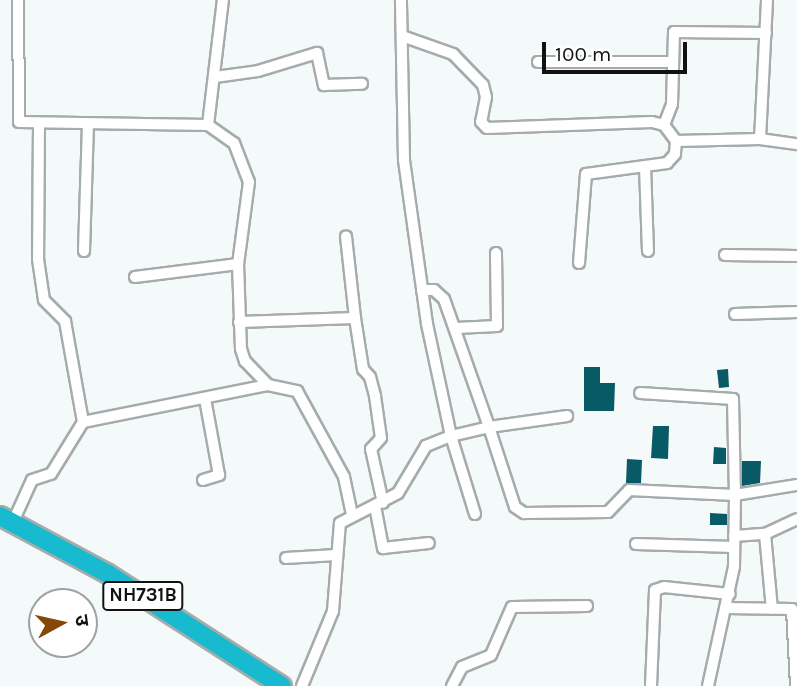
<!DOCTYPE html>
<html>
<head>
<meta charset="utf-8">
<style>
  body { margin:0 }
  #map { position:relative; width:797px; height:686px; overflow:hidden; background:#f4f9f9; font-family:Karla,"Noto Sans Devanagari",sans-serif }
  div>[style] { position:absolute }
  .building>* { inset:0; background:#085b66 }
  .roads { filter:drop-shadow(2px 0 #a6abab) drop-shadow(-2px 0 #a6abab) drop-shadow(0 2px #a6abab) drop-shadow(0 -2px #a6abab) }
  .street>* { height:10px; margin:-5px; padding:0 5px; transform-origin:5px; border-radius:5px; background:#fff }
  .highway>* { height:18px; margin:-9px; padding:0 9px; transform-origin:9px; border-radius:9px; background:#17bace }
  span { translate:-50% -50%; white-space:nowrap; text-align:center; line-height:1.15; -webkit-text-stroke:7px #fff; paint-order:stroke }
  .shield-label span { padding:2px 5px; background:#fff; border:2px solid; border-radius:5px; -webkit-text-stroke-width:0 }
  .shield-label { font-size:19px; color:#111313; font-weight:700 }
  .north { position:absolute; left:28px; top:588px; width:70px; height:70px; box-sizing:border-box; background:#fff; border:2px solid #a0a1a1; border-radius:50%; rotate:82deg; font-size:19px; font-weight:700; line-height:28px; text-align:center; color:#111313 }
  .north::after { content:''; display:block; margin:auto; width:24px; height:32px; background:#844705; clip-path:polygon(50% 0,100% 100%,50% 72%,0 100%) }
  .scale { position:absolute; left:542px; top:42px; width:145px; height:32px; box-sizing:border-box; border:4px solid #111313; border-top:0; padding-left:9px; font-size:21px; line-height:24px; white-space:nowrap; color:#111313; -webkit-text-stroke:5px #fff; paint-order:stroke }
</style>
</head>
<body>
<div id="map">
  <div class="building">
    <i style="clip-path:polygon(584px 367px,600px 367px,600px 383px,615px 383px,614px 411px,584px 411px)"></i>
    <i style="clip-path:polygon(728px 369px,729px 387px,719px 388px,717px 370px)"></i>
    <i style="clip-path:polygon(653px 426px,669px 426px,668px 459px,651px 458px)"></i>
    <i style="clip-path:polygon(714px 447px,726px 448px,726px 464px,713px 464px)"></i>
    <i style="clip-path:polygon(627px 459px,642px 460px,641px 483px,626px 483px)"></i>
    <i style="clip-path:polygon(742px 461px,761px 461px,760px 483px,742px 486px)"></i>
    <i style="clip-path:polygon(710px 513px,727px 514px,727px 525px,710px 525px)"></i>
  </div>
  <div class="roads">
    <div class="street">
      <i style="left:18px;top:0;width:122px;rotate:89.5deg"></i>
      <i style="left:19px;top:122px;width:189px;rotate:0.9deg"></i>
      <i style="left:208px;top:125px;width:32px;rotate:35deg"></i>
      <i style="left:234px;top:143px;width:42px;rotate:69deg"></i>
      <i style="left:249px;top:182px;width:83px;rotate:97.6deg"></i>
      <i style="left:238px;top:264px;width:85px;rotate:88deg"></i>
      <i style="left:241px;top:349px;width:13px;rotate:72deg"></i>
      <i style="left:245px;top:361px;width:33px;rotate:46deg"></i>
      <i style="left:402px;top:36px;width:54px;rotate:19.4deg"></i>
      <i style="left:453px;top:54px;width:43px;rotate:45.9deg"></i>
      <i style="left:483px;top:85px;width:12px;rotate:76deg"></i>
      <i style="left:486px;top:97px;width:25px;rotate:101deg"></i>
      <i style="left:481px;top:122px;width:8px;rotate:45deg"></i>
      <i style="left:487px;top:128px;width:165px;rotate:-2.1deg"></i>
      <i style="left:652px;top:122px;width:12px;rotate:14deg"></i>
      <i style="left:664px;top:125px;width:20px;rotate:53deg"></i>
      <i style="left:676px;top:141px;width:84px;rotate:-1.4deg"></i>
      <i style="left:760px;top:139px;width:37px;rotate:8deg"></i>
      <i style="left:538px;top:62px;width:134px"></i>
      <i style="left:215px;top:77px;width:43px;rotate:-7.9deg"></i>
      <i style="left:258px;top:71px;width:62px;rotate:-17deg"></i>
      <i style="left:317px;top:53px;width:33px;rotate:78deg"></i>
      <i style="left:324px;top:85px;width:38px;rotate:-2deg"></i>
      <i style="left:39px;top:124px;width:135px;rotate:90.4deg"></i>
      <i style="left:38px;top:259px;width:41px;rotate:81.7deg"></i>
      <i style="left:44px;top:300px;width:30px;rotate:45deg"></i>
      <i style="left:65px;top:321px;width:103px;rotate:79.9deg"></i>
      <i style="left:208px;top:125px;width:126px;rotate:-83.2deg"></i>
      <i style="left:664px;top:125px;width:22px;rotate:-69deg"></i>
      <i style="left:672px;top:104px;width:72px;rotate:-88.4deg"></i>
      <i style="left:674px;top:32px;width:92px;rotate:0.6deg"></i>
      <i style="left:760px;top:139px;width:139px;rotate:-87.1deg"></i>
      <i style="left:645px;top:166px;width:85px;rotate:88deg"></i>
      <i style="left:84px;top:251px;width:127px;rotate:-88.2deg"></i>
      <i style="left:725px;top:255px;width:72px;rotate:0.8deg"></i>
      <i style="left:579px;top:263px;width:89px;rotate:-85.5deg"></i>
      <i style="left:586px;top:174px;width:82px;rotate:-7.7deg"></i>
      <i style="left:667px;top:163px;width:12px;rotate:-48deg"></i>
      <i style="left:675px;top:154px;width:13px;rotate:-86deg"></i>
      <i style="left:135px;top:277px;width:104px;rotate:-7.2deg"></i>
      <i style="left:422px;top:290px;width:12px"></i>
      <i style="left:434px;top:290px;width:13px;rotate:42deg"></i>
      <i style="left:444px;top:299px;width:136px;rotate:70.6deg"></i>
      <i style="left:489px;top:427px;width:79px;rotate:-8deg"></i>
      <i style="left:735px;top:314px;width:62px;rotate:-1.8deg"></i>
      <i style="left:355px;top:318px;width:52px;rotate:81.1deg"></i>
      <i style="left:363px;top:369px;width:11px;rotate:49deg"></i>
      <i style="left:370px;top:377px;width:20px;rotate:75deg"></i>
      <i style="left:375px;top:396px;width:42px;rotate:81.9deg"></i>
      <i style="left:381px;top:438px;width:15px;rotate:132deg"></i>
      <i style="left:371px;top:449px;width:55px;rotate:77.5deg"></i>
      <i style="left:239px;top:322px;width:116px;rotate:-2deg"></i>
      <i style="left:355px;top:318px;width:82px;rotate:-96.3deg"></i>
      <i style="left:456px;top:328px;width:41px;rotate:-2.8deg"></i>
      <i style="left:497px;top:326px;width:73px;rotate:-90.8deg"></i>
      <i style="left:203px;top:480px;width:17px;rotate:-17deg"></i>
      <i style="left:219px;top:475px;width:77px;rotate:-100.4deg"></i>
      <i style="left:375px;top:506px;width:43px;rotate:79.2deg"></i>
      <i style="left:383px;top:548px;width:46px;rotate:-6.2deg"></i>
      <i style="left:475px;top:514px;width:82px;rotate:-107.1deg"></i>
      <i style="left:451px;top:436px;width:39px;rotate:-13deg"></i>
      <i style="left:489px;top:427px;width:84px;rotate:72deg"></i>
      <i style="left:515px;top:507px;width:11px;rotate:34deg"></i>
      <i style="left:524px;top:513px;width:84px;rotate:-0.7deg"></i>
      <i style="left:608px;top:512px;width:30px;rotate:-46deg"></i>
      <i style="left:629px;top:490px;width:106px;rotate:2.7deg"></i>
      <i style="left:735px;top:495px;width:96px;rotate:-91.2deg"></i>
      <i style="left:733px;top:399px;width:93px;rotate:-176.3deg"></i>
      <i style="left:13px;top:522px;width:46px;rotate:-65.7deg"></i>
      <i style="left:32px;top:480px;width:20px;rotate:-18deg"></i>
      <i style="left:51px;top:474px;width:61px;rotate:-58.4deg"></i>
      <i style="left:83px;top:422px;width:189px;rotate:-11.3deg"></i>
      <i style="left:268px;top:385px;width:30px;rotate:12deg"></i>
      <i style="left:297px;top:391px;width:98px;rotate:61.3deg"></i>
      <i style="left:344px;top:477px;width:38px;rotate:78deg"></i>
      <i style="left:765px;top:534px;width:75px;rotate:84.7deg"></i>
      <i style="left:734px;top:536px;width:31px;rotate:-4deg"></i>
      <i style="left:765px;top:534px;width:35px;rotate:-25deg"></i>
      <i style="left:636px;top:544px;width:98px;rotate:1.8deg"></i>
      <i style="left:286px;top:558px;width:50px;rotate:-3.4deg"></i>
      <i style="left:726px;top:608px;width:66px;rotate:0.9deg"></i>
      <i style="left:792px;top:609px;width:77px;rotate:87deg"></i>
      <i style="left:302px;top:686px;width:81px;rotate:-67.5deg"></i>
      <i style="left:333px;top:611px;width:88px;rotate:-85.5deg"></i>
      <i style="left:340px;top:523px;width:65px;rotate:-27.3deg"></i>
      <i style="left:398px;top:493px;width:55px;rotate:-59.2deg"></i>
      <i style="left:426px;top:446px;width:27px;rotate:-22deg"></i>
      <i style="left:451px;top:436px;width:115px;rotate:-102.1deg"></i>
      <i style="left:427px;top:324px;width:166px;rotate:-98deg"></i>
      <i style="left:404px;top:160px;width:160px;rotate:-91.1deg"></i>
      <i style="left:452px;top:686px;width:21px;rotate:-62deg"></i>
      <i style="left:462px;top:667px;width:31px;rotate:-22deg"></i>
      <i style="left:491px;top:655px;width:52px;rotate:-66.4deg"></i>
      <i style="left:512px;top:607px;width:75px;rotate:-0.8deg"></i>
      <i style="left:651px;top:686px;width:96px;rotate:-87.6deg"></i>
      <i style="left:655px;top:590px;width:9px;rotate:-18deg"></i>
      <i style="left:664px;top:587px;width:66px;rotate:6.1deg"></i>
      <i style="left:708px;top:686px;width:122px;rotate:-77.7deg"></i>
      <i style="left:734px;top:567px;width:72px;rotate:-89.2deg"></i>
      <i style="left:735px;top:495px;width:63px;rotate:-9.2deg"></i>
    </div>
    <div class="highway">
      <i style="left:0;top:516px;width:123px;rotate:28.2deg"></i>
      <i style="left:108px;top:574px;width:207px;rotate:32.8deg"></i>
    </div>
  </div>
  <div class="shield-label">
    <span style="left:143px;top:596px">NH731B</span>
  </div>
  <div class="north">उ</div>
  <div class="scale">100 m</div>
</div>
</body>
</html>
